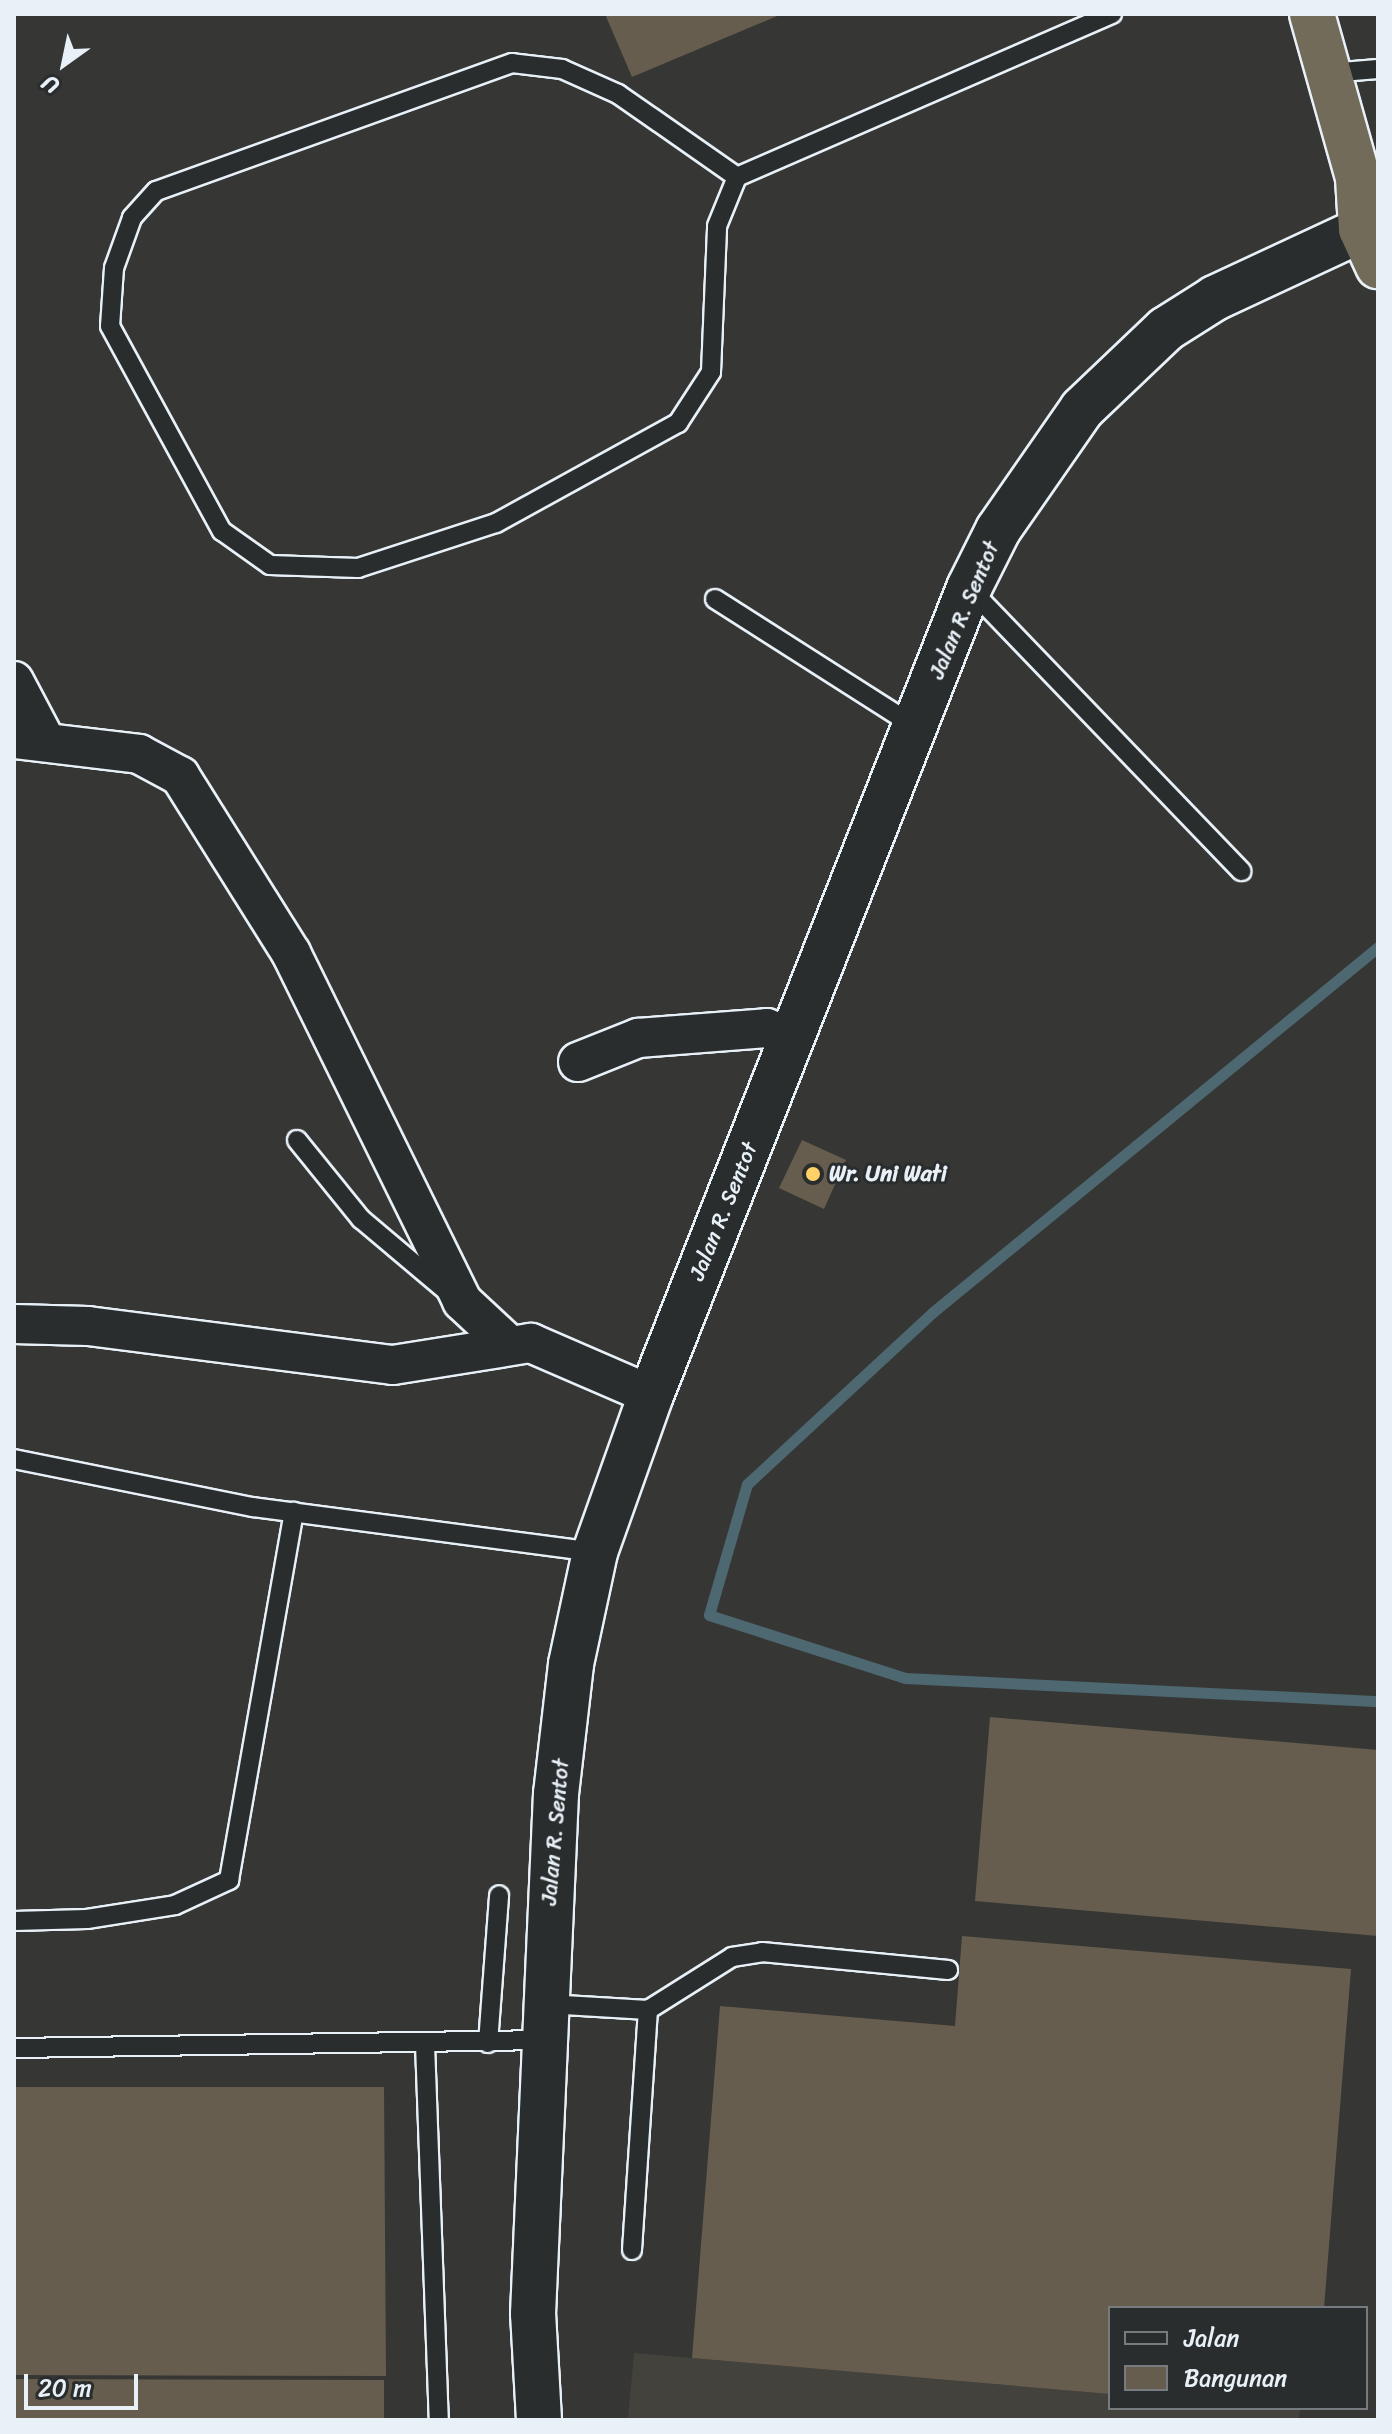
<!DOCTYPE html>
<html>
<head>
<meta charset="utf-8">
<style>
  body { margin:0 }
  #map { position:relative; width:1392px; height:2434px; overflow:hidden; background:#363734; font-family:Sriracha,sans-serif }
  div>[style] { position:absolute }
  .built>* { inset:0; background:#44423c }
  .stream>* { height:11px; margin:-5.5px; padding:0 5.5px; transform-origin:5.5px; border-radius:5.5px; background:#4d6871 }
  .building>* { inset:0; background:#665d4e }
  .roads { filter:drop-shadow(2px 0 #e8f1f8) drop-shadow(-2px 0 #e8f1f8) drop-shadow(0 2px #e8f1f8) drop-shadow(0 -2px #e8f1f8) }
  .lane>* { height:18px; margin:-9px; padding:0 9px; transform-origin:9px; border-radius:9px; background:#2a2d2e }
  .street>* { height:38px; margin:-19px; padding:0 19px; transform-origin:19px; border-radius:19px; background:#2a2d2e }
  .secondary>* { height:44px; margin:-22px; padding:0 22px; transform-origin:22px; border-radius:22px; background:#2a2d2e }
  .highway>* { height:44px; margin:-22px; padding:0 22px; transform-origin:22px; border-radius:22px; background:#736b5a }
  .dots>* { width:22px; height:22px; translate:-50% -50%; box-sizing:border-box; border:4px solid #2a2d2e; border-radius:50% }
  span { translate:-50% -50%; white-space:nowrap; text-align:center; line-height:1.15; -webkit-text-stroke:6px #2a2d2e; paint-order:stroke }
  .street-label { font-size:22px; color:#e8f1f8 }
  .poi-label { font-size:22px; color:#e8f1f8; font-weight:700 }
  .left { translate:0 -50%; text-align:left }
  .frame { position:absolute; inset:0; border:16px solid #e8f1f8; pointer-events:none }
  .legend { position:absolute; left:1108px; top:2306px; width:260px; height:104px; box-sizing:border-box; background:#2a2d2e; border:2px solid #767b7f; margin:0; padding:10px 14px; list-style:none; font-size:24px; color:#e8f1f8 }
  .legend li { display:flex; align-items:center; gap:16px; height:40px }
  .legend b { width:40px; border:2px solid #767b7f }
  .north { position:absolute; left:24px; top:24px; width:80px; height:80px; -webkit-text-stroke:6px #2a2d2e; paint-order:stroke; rotate:213deg; font-size:22px; font-weight:700; line-height:32px; text-align:center; color:#e8f1f8 }
  .north::after { content:''; display:block; margin:auto; width:28px; height:36px; background:#e8f1f8; clip-path:polygon(50% 0,100% 100%,50% 72%,0 100%) }
  .scale { position:absolute; left:24px; top:2374px; width:114px; height:36px; box-sizing:border-box; border:4px solid #e8f1f8; border-top:0; padding-left:10px; font-size:24px; line-height:28px; white-space:nowrap; color:#e8f1f8; -webkit-text-stroke:6px #2a2d2e; paint-order:stroke }
</style>
</head>
<body>
<div id="map">
  <div class="built">
    <i style="clip-path:polygon(634px 2353px,1110px 2394px,1110px 2408px,1300px 2410px,1299px 2420px,628px 2420px)"></i>
  </div>
  <div class="stream">
    <i style="left:1378px;top:947px;width:576px;rotate:140.64deg"></i>
    <i style="left:933px;top:1312px;width:253px;rotate:137.2deg"></i>
    <i style="left:747px;top:1484px;width:136px;rotate:106.2deg"></i>
    <i style="left:709px;top:1615px;width:206px;rotate:17.8deg"></i>
    <i style="left:905px;top:1678px;width:474px;rotate:2.8deg"></i>
  </div>
  <div class="building">
    <i style="clip-path:polygon(605px 14px,782px 14px,632px 77px)"></i>
    <i style="clip-path:polygon(802px 1140px,846px 1160px,824px 1209px,779px 1188px)"></i>
    <i style="clip-path:polygon(990px 1717px,1378px 1750px,1378px 1936px,975px 1901px)"></i>
    <i style="clip-path:polygon(962px 1936px,1351px 1969px,1324px 2308px,1110px 2308px,1110px 2394px,692px 2358px,720px 2006px,955px 2026px)"></i>
    <i style="clip-path:polygon(14px 2087px,384px 2087px,386px 2376px,14px 2375px)"></i>
    <i style="clip-path:polygon(14px 2379px,384px 2380px,384px 2420px,14px 2420px)"></i>
  </div>
  <div class="roads">
    <div class="lane">
      <i style="left:1329px;top:73px;width:49px;rotate:-4.7deg"></i>
      <i style="left:737px;top:177px;width:145px;rotate:-145.1deg"></i>
      <i style="left:618px;top:94px;width:61px;rotate:-155.9deg"></i>
      <i style="left:562px;top:69px;width:50px;rotate:-173.2deg"></i>
      <i style="left:512px;top:63px;width:378px;rotate:160.2deg"></i>
      <i style="left:156px;top:191px;width:36px;rotate:132deg"></i>
      <i style="left:132px;top:218px;width:53px;rotate:109.8deg"></i>
      <i style="left:114px;top:268px;width:58px;rotate:93.9deg"></i>
      <i style="left:110px;top:326px;width:234px;rotate:61.4deg"></i>
      <i style="left:222px;top:531px;width:59px;rotate:35.3deg"></i>
      <i style="left:270px;top:565px;width:88px;rotate:2deg"></i>
      <i style="left:358px;top:568px;width:145px;rotate:-18.1deg"></i>
      <i style="left:496px;top:523px;width:208px;rotate:-28.8deg"></i>
      <i style="left:678px;top:423px;width:61px;rotate:-57.1deg"></i>
      <i style="left:711px;top:372px;width:146px;rotate:-87.6deg"></i>
      <i style="left:717px;top:226px;width:53px;rotate:-67.8deg"></i>
      <i style="left:737px;top:177px;width:409px;rotate:-23.5deg"></i>
      <i style="left:969px;top:588px;width:393px;rotate:46.1deg"></i>
      <i style="left:715px;top:599px;width:236px;rotate:32.5deg"></i>
      <i style="left:297px;top:1140px;width:102px;rotate:51deg"></i>
      <i style="left:361px;top:1219px;width:115px;rotate:40.1deg"></i>
      <i style="left:14px;top:1459px;width:244px;rotate:11.4deg"></i>
      <i style="left:253px;top:1507px;width:345px;rotate:7.5deg"></i>
      <i style="left:14px;top:1921px;width:73px;rotate:-1.6deg"></i>
      <i style="left:87px;top:1919px;width:89px;rotate:-9deg"></i>
      <i style="left:175px;top:1905px;width:60px;rotate:-24.8deg"></i>
      <i style="left:229px;top:1880px;width:374px;rotate:-80deg"></i>
      <i style="left:547px;top:2004px;width:101px;rotate:3.4deg"></i>
      <i style="left:648px;top:2010px;width:99px;rotate:-32.2deg"></i>
      <i style="left:732px;top:1957px;width:30px;rotate:-9deg"></i>
      <i style="left:762px;top:1952px;width:187px;rotate:5.5deg"></i>
      <i style="left:488px;top:2043px;width:148px;rotate:-85.7deg"></i>
      <i style="left:425px;top:2044px;width:376px;rotate:87.9deg"></i>
      <i style="left:14px;top:2048px;width:531px;rotate:-0.86deg"></i>
      <i style="left:632px;top:2250px;width:241px;rotate:-86.2deg"></i>
    </div>
    <div class="street">
      <i style="left:14px;top:681px;width:64px;rotate:62.2deg"></i>
      <i style="left:14px;top:739px;width:126px;rotate:6.8deg"></i>
      <i style="left:139px;top:754px;width:47px;rotate:28.2deg"></i>
      <i style="left:180px;top:776px;width:209px;rotate:57.9deg"></i>
      <i style="left:291px;top:953px;width:388px;rotate:63.8deg"></i>
      <i style="left:462px;top:1301px;width:62px;rotate:43deg"></i>
      <i style="left:578px;top:1062px;width:65px;rotate:-21.8deg"></i>
      <i style="left:638px;top:1038px;width:129px;rotate:-4.4deg"></i>
      <i style="left:767px;top:1028px;width:27px;rotate:24deg"></i>
      <i style="left:14px;top:1324px;width:74px;rotate:1.5deg"></i>
      <i style="left:88px;top:1326px;width:307px;rotate:7.3deg"></i>
      <i style="left:393px;top:1365px;width:140px;rotate:-9.1deg"></i>
      <i style="left:531px;top:1343px;width:131px;rotate:23.4deg"></i>
    </div>
    <div class="secondary">
      <i style="left:539px;top:2420px;width:106px;rotate:-93.2deg"></i>
      <i style="left:533px;top:2314px;width:521px;rotate:-87.47deg"></i>
      <i style="left:556px;top:1794px;width:131px;rotate:-83.4deg"></i>
      <i style="left:571px;top:1664px;width:115px;rotate:-77.9deg"></i>
      <i style="left:595px;top:1552px;width:167px;rotate:-70.4deg"></i>
      <i style="left:651px;top:1395px;width:867px;rotate:-68.49deg"></i>
      <i style="left:969px;top:588px;width:65px;rotate:-63.4deg"></i>
      <i style="left:998px;top:530px;width:147px;rotate:-55.2deg"></i>
      <i style="left:1082px;top:409px;width:116px;rotate:-43.6deg"></i>
      <i style="left:1166px;top:329px;width:58px;rotate:-32.3deg"></i>
      <i style="left:1215px;top:298px;width:180px;rotate:-25deg"></i>
    </div>
    <div class="highway">
      <i style="left:1312px;top:14px;width:170px;rotate:74.3deg"></i>
      <i style="left:1358px;top:178px;width:51px;rotate:86.6deg"></i>
      <i style="left:1361px;top:229px;width:41px;rotate:65.3deg"></i>
    </div>
  </div>
  <div class="dots">
    <i style="left:813px;top:1174px;background:#ffd166"></i>
  </div>
  <div class="street-label">
    <span style="left:964px;top:610px;rotate:-67deg">Jalan R. Sentot</span>
    <span style="left:723px;top:1211px;rotate:-68deg">Jalan R. Sentot</span>
    <span style="left:555px;top:1832px;rotate:-85deg">Jalan R. Sentot</span>
  </div>
  <div class="poi-label">
    <span class="left" style="left:829px;top:1174px">Wr. Uni Wati</span>
  </div>
  <div class="frame"></div>
  <ul class="legend">
  <li><b style="height:10px;background:#2a2d2e"></b>Jalan</li>
  <li><b style="height:22px;background:#665d4e"></b>Bangunan</li>
  </ul>
  <div class="north">U</div>
  <div class="scale">20 m</div>
</div>
</body>
</html>
